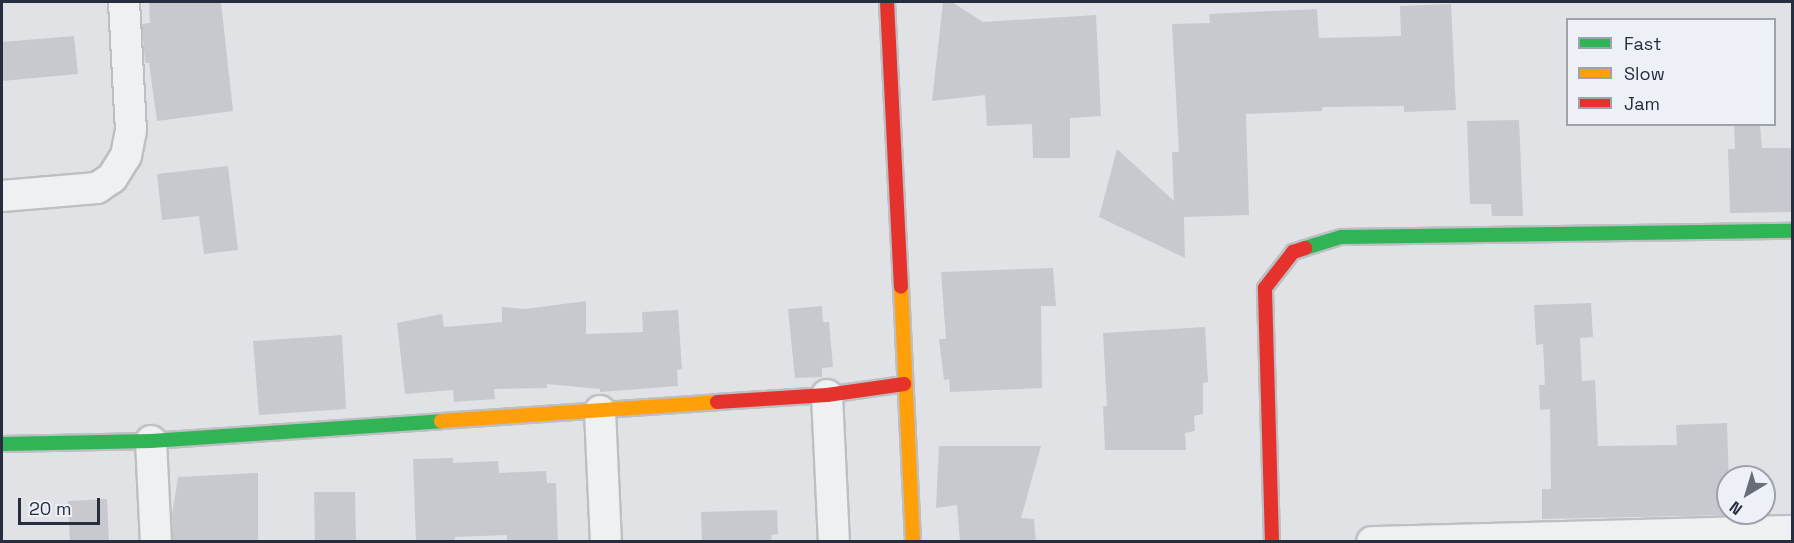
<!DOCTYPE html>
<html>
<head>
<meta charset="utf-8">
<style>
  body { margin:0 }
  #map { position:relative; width:1794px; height:543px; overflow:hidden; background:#e0e2e6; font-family:"Space Grotesk",sans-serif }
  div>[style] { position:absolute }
  .building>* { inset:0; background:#c7c9ce }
  .roads { filter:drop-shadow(2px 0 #bdbfc3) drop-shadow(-2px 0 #bdbfc3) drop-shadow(0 2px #bdbfc3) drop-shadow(0 -2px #bdbfc3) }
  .street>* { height:30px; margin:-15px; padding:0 15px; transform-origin:15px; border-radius:15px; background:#eff0f2 }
  .fast>* { height:14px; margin:-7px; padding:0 7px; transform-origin:7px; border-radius:7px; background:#30b455 }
  .slow>* { height:14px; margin:-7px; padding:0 7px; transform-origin:7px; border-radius:7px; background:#ff9f0a }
  .jam>* { height:14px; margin:-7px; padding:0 7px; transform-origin:7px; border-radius:7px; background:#e5322d }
  span { translate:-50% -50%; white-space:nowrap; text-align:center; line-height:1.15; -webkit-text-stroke:4.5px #edf0f6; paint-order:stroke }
  .frame { position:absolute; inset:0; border:3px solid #262d3f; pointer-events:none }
  .legend { position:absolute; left:1566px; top:18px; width:210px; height:108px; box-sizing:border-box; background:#edf0f6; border:2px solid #9da2ad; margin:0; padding:8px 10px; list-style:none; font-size:18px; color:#262d3f }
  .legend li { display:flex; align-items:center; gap:12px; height:30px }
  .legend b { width:30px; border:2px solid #9da2ad }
  .north { position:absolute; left:1716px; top:465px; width:60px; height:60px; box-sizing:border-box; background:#edf0f6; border:2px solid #9da2ad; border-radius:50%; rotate:218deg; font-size:16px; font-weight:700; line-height:24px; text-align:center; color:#262d3f }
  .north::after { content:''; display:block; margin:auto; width:21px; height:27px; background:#676c79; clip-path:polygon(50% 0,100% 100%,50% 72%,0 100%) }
  .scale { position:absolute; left:18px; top:498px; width:82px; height:27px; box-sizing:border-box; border:3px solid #262d3f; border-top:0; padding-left:8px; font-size:18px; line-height:21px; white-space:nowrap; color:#262d3f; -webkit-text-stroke:4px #edf0f6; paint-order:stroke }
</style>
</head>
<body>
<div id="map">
  <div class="building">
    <i style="clip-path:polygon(149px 2px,221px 2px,233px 111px,157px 121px,149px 63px,145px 63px,142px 24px,150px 23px)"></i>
    <i style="clip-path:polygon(943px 2px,952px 2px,983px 22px,1096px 15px,1101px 116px,1070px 118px,1070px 158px,1033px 158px,1032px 124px,987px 126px,985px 95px,932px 101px)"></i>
    <i style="clip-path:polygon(1451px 4px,1456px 110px,1404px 112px,1404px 106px,1322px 107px,1322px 111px,1246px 114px,1249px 215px,1184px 217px,1185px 258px,1099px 217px,1117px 149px,1174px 201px,1172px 152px,1179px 152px,1172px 24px,1210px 23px,1209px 14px,1317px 9px,1319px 38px,1401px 36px,1400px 6px)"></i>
    <i style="clip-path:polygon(74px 36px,78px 74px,2px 81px,2px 42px)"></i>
    <i style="clip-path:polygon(1519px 120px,1523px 216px,1492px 216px,1491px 204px,1470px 204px,1467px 121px)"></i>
    <i style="clip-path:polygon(1734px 124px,1760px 124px,1762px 148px,1792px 148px,1792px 212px,1730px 213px,1728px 149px,1735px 149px)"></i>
    <i style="clip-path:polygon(228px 166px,238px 250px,204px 254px,199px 216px,162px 220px,157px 174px)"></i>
    <i style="clip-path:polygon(1053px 268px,1056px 306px,1041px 306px,1042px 388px,950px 392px,949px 379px,944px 380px,939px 339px,946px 339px,941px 272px)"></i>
    <i style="clip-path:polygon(586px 301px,586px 334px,643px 332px,642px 312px,678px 310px,682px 369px,677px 370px,678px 386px,600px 392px,600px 389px,547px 384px,547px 388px,494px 389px,495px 399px,454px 402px,453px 390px,405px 394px,397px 323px,442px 314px,444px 327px,502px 322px,502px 307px,525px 309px)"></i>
    <i style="clip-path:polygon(1591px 303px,1593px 337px,1580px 338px,1582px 381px,1595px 380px,1598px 446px,1677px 445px,1676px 425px,1727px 423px,1730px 515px,1542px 519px,1542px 489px,1551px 489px,1550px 409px,1540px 410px,1539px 385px,1545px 385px,1543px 344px,1536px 345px,1534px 305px)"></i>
    <i style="clip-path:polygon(822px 306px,823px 322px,829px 322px,833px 367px,822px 368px,822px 377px,795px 378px,788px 309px)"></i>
    <i style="clip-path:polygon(1205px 327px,1208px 382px,1203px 383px,1203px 414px,1194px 416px,1195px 431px,1185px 433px,1186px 450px,1105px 450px,1103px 406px,1107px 406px,1103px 333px)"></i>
    <i style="clip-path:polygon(342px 335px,346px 409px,259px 415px,253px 341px)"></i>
    <i style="clip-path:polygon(939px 446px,1041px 446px,1021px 518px,1034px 519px,1036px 542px,960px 542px,957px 505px,936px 508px)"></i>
    <i style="clip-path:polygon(453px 458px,453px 463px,498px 461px,499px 473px,546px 471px,547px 483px,556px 483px,558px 542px,507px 542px,507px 535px,455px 537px,455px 542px,416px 542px,413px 459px)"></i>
    <i style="clip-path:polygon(258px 473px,258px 542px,173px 542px,172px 515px,178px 477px)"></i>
    <i style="clip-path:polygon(314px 492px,355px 492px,356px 542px,315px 542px)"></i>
    <i style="clip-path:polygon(107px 499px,109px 542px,70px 542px,68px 501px)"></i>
    <i style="clip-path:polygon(777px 510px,778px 534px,771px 535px,772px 542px,702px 542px,701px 512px)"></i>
  </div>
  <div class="roads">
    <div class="street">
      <i style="left:2px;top:196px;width:95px;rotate:-4.8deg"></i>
      <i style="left:97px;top:188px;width:18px;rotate:-34deg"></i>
      <i style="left:112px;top:178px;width:26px;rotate:-58deg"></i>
      <i style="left:126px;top:156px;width:25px;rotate:-79deg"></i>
      <i style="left:131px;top:131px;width:129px;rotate:-93.1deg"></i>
      <i style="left:827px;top:395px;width:147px;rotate:87.3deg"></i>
      <i style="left:600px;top:411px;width:131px;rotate:87.4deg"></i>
      <i style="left:151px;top:441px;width:101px;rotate:87.2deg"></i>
      <i style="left:1372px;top:542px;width:420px;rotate:-1.5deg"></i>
    </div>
    <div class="fast">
      <i style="left:1305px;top:248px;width:38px;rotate:-17deg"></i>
      <i style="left:1341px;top:237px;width:451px;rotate:-0.8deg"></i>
      <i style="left:2px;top:444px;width:149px;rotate:-1.2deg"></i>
      <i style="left:151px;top:441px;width:291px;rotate:-3.9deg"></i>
    </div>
    <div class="slow">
      <i style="left:901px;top:287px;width:255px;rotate:87.3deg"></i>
      <i style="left:441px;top:421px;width:277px;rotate:-3.9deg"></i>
    </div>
    <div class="jam">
      <i style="left:887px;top:2px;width:285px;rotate:87.2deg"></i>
      <i style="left:717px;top:402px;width:110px;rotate:-3.6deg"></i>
      <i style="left:827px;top:395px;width:78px;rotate:-8.1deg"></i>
      <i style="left:1272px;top:542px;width:254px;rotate:-91.6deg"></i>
      <i style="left:1265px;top:288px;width:46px;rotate:-52.1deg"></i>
      <i style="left:1293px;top:252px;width:13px;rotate:-18deg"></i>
    </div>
  </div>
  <div class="frame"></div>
  <ul class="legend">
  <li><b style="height:8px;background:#30b455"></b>Fast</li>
  <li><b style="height:8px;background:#ff9f0a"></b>Slow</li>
  <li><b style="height:8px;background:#e5322d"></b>Jam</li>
  </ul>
  <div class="north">N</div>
  <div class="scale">20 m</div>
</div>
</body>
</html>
